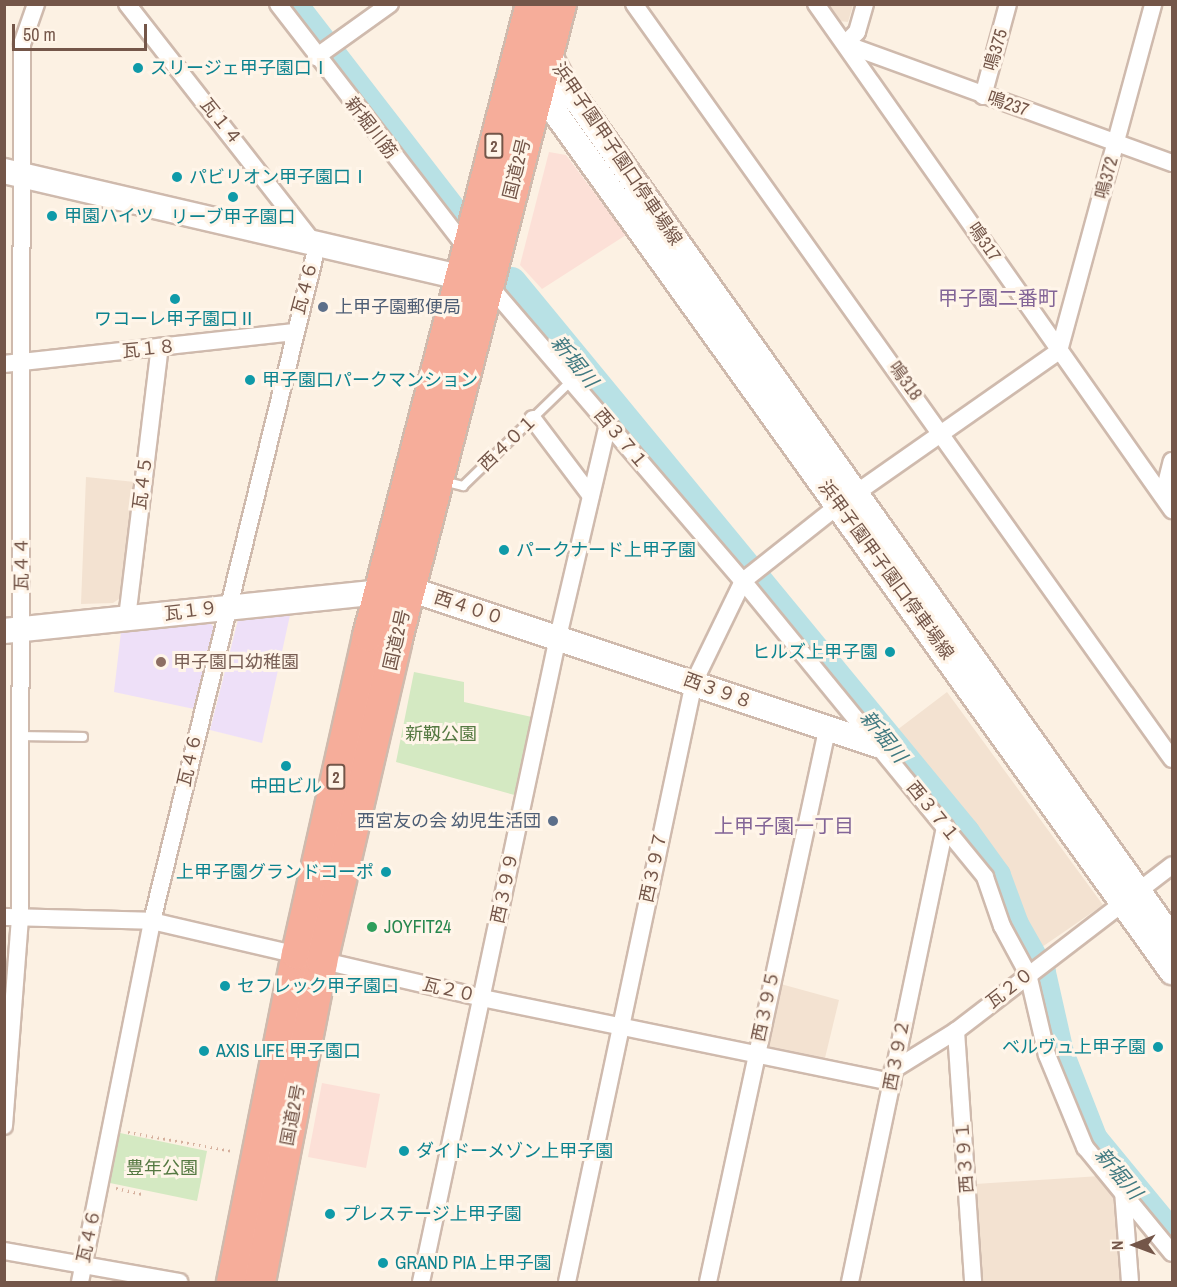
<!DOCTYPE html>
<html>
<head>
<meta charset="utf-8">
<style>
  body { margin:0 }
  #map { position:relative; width:1177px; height:1287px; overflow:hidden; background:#fcf1e3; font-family:"Archivo Narrow","Noto Sans JP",sans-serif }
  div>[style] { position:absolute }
  .residential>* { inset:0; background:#f3e2d1 }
  .commercial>* { inset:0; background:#fce0d7 }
  .education>* { inset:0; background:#eee0f8 }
  .green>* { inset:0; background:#d4e9c2 }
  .river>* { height:32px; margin:-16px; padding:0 16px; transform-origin:16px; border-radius:16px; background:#b8e1e5 }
  .path>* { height:3px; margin-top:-1.5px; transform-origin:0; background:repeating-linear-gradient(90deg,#d6b19e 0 1.5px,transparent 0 6px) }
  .roads { filter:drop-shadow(2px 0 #cfbaad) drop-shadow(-2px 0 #cfbaad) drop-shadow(0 2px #cfbaad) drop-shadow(0 -2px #cfbaad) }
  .lane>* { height:8px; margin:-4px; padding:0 4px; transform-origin:4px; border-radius:4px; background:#fff }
  .street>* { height:16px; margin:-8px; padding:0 8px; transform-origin:8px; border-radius:8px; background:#fff }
  .secondary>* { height:24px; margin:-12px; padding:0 12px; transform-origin:12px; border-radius:12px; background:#fff }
  .highway>* { height:30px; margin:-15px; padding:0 15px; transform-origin:15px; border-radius:15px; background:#f6ad9a }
  .dots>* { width:16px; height:16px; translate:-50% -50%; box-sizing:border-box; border:3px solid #fff5e9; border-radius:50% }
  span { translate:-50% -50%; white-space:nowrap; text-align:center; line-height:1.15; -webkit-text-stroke:6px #fff5e9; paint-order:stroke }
  .shield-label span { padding:2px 4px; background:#fff5e9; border:2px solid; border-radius:4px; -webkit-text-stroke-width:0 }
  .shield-label { font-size:16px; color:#745649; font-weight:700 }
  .street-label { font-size:18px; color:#745649 }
  .culture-label { font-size:18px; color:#0d838f }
  .left { translate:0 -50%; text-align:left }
  .right { translate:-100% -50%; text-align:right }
  .service-label { font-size:18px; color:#4e5e75 }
  .education-label { font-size:18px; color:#785e54 }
  .park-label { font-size:18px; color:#557942 }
  .leisure-label { font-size:18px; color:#27864d }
  .neighbourhood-label { font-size:20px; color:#836597 }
  .water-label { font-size:20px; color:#407980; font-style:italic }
  .frame { position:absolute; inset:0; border:6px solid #745649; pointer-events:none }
  .north { position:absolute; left:1105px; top:1215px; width:60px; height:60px; -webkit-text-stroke:4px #fff5e9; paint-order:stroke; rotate:269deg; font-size:16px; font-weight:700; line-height:24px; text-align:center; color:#745649 }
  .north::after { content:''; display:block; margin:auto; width:21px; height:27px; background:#745649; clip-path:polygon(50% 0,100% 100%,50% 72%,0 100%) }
  .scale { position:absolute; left:12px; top:24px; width:135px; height:27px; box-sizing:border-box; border:3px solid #745649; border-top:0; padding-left:8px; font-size:18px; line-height:21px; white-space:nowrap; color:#745649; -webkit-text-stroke:4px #fff5e9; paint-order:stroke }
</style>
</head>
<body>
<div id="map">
  <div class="residential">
    <i style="clip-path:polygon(827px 5px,853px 5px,848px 22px,839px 21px)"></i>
    <i style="clip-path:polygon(86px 477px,135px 482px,119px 599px,113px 603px,81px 604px)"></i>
    <i style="clip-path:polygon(947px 692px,1103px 905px,1042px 947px,1017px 916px,1018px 895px,897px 730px)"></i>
    <i style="clip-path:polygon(777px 983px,839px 1000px,825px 1058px,770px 1047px,767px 1041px)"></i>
    <i style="clip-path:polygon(1100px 1176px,1119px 1198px,1124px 1282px,980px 1282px,975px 1184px)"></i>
  </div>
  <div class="commercial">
    <i style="clip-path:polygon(549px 152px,566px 155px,626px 235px,542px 289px,520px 265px)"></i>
    <i style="clip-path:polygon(322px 1083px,380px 1094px,366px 1168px,308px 1157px)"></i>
  </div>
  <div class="education">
    <i style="clip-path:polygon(290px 615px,262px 743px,210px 730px,238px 620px)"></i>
    <i style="clip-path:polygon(208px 621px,214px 627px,194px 709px,114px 692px,121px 632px)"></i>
  </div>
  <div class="green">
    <i style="clip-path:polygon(414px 672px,464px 682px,464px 702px,532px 717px,518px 796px,396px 762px)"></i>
    <i style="clip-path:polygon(120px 1133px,207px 1151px,197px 1201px,110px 1183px)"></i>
  </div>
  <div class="river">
    <i style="left:291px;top:4px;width:262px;rotate:52.3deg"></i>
    <i style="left:511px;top:283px;width:713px;rotate:50.52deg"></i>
    <i style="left:964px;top:833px;width:53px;rotate:54.2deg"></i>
    <i style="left:995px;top:876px;width:52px;rotate:69.8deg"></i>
    <i style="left:1013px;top:925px;width:55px;rotate:60.6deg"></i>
    <i style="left:1040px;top:973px;width:82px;rotate:77.3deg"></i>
    <i style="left:1058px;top:1053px;width:93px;rotate:68.7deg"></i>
    <i style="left:1092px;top:1140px;width:126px;rotate:50.5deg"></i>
  </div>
  <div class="path">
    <i style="left:128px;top:1132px;width:107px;rotate:10.3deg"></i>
    <i style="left:116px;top:1188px;width:27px;rotate:13deg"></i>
  </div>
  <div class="roads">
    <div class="lane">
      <i style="left:443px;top:481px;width:21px;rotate:14deg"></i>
      <i style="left:463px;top:486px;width:152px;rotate:-44.2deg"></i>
      <i style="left:21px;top:736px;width:62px;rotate:0.9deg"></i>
    </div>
    <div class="street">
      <i style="left:127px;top:4px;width:301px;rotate:52deg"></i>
      <i style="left:278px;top:4px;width:311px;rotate:52.3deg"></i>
      <i style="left:634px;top:4px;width:927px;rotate:54.53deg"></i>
      <i style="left:816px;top:4px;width:619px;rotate:54.87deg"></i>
      <i style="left:865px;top:4px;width:29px;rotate:106deg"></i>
      <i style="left:857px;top:32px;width:17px;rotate:135deg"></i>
      <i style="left:845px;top:44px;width:348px;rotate:20deg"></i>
      <i style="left:316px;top:57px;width:91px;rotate:-35.6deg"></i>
      <i style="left:983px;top:96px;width:95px;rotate:-74.8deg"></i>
      <i style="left:488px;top:284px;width:391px;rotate:49.4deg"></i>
      <i style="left:743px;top:581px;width:382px;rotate:50.7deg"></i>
      <i style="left:985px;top:877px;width:52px;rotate:70.9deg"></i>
      <i style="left:1002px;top:926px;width:55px;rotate:61.6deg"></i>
      <i style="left:1028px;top:974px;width:83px;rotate:76.8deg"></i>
      <i style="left:1047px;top:1055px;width:100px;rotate:67.6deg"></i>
      <i style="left:1085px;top:1147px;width:137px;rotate:50.6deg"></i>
      <i style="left:4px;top:364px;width:291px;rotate:-6.3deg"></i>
      <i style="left:533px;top:419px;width:96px;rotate:53deg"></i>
      <i style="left:1169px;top:498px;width:6px;rotate:-162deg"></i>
      <i style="left:1163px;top:496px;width:36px;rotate:-76deg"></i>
      <i style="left:127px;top:618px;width:273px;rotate:-83.1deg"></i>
      <i style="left:4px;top:917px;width:148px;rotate:1.5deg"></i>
      <i style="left:152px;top:921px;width:339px;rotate:13.1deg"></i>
      <i style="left:482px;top:998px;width:419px;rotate:11.6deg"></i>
      <i style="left:956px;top:1031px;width:252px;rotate:86.1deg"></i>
      <i style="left:893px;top:1070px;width:74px;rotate:-31.8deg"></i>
      <i style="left:956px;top:1031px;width:272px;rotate:-37.5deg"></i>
      <i style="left:4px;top:1126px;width:211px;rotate:-85.6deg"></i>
      <i style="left:20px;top:916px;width:872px;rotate:-89.87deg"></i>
      <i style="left:22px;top:44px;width:42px;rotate:-70.7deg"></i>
      <i style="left:1123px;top:1191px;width:91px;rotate:85.6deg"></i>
      <i style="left:4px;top:1251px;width:178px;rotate:10deg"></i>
      <i style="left:80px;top:1282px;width:368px;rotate:-78.7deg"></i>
      <i style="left:152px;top:921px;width:699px;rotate:-76.26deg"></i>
      <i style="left:421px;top:1282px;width:659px;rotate:-78.01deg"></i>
      <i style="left:558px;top:637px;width:219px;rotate:-76.8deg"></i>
      <i style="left:567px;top:1282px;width:613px;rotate:-78.05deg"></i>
      <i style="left:694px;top:682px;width:112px;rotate:-64.1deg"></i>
      <i style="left:743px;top:581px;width:122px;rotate:-38.4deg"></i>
      <i style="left:839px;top:505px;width:269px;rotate:-35deg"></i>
      <i style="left:1059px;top:351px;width:360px;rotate:-74.8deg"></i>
      <i style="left:708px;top:1282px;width:565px;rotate:-77.83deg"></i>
      <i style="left:850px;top:1282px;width:465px;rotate:-78.2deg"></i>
    </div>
    <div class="secondary">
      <i style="left:551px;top:58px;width:30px;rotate:62deg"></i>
      <i style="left:565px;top:84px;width:1048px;rotate:54.6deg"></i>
      <i style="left:542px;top:68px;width:49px;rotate:72.3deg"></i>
      <i style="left:557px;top:115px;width:1055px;rotate:54.34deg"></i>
      <i style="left:4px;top:171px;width:487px;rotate:13.1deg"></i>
      <i style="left:4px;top:631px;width:407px;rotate:-5.9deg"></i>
      <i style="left:409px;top:589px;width:494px;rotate:18.4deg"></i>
    </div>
    <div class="highway">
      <i style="left:232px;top:1282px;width:334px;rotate:-78.8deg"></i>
      <i style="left:297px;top:954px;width:326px;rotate:-77.4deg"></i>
      <i style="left:368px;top:636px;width:653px;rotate:-75.54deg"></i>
      <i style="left:260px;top:1282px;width:326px;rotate:-79deg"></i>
      <i style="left:322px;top:962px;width:327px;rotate:-76.9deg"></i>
      <i style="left:396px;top:643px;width:660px;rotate:-75.52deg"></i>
    </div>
  </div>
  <div class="dots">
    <i style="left:138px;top:68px;background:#0f9aa8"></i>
    <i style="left:177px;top:177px;background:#0f9aa8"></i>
    <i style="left:233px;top:197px;background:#0f9aa8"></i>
    <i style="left:52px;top:216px;background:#0f9aa8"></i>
    <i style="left:175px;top:299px;background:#0f9aa8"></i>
    <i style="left:323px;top:307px;background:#5c6f8a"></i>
    <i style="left:250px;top:380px;background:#0f9aa8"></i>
    <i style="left:504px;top:550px;background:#0f9aa8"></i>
    <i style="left:890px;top:652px;background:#0f9aa8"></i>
    <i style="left:161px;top:662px;background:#8d6e63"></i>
    <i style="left:286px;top:766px;background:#0f9aa8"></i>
    <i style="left:553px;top:821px;background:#5c6f8a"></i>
    <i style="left:386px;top:872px;background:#0f9aa8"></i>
    <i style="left:372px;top:927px;background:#2e9e5b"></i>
    <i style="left:225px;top:986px;background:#0f9aa8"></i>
    <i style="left:1158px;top:1047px;background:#0f9aa8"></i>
    <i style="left:204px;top:1051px;background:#0f9aa8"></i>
    <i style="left:404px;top:1151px;background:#0f9aa8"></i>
    <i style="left:330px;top:1214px;background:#0f9aa8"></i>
    <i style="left:383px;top:1263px;background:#0f9aa8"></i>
  </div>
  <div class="shield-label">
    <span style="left:494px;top:146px">2</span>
    <span style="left:336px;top:777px">2</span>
  </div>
  <div class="street-label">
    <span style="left:996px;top:50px;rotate:-74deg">鳴375</span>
    <span style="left:1008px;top:104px;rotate:19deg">鳴237</span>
    <span style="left:221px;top:122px;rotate:51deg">瓦１４</span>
    <span style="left:371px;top:128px;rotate:52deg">新堀川筋</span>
    <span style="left:617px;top:154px;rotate:56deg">浜甲子園甲子園口停車場線</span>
    <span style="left:517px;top:169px;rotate:-76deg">国道2号</span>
    <span style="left:1107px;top:178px;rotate:-75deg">鳴372</span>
    <span style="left:984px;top:242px;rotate:55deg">鳴317</span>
    <span style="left:305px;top:288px;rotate:-75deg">瓦４６</span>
    <span style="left:149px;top:349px;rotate:-6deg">瓦１８</span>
    <span style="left:905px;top:381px;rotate:54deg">鳴318</span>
    <span style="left:621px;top:439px;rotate:50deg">西３７１</span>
    <span style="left:508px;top:443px;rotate:-44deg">西４０１</span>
    <span style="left:143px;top:483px;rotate:-83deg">瓦４５</span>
    <span style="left:22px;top:564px;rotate:-90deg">瓦４４</span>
    <span style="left:886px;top:570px;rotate:54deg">浜甲子園甲子園口停車場線</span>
    <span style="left:469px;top:608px;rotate:18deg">西４００</span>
    <span style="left:191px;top:611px;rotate:-7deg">瓦１９</span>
    <span style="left:397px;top:640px;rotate:-77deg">国道2号</span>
    <span style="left:718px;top:691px;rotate:20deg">西３９８</span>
    <span style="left:190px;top:760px;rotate:-77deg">瓦４６</span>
    <span style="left:933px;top:812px;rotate:51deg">西３７１</span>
    <span style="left:654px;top:867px;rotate:-78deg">西３９７</span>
    <span style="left:505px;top:888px;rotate:-78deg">西３９９</span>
    <span style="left:1010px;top:988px;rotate:-38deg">瓦２０</span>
    <span style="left:449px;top:990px;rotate:13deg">瓦２０</span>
    <span style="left:766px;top:1006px;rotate:-78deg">西３９５</span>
    <span style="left:897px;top:1055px;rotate:-79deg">西３９２</span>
    <span style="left:293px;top:1115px;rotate:-79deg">国道2号</span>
    <span style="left:965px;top:1157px;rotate:-94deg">西３９１</span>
    <span style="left:89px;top:1236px;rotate:-78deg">瓦４６</span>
  </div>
  <div class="culture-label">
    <span class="left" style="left:150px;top:68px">スリージェ甲子園口Ⅰ</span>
    <span class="left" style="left:189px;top:177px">パビリオン甲子園口Ⅰ</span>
    <span class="left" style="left:64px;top:216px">甲園ハイツ</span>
    <span style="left:233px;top:217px">リーブ甲子園口</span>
    <span style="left:175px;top:319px">ワコーレ甲子園口Ⅱ</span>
    <span class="left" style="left:262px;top:380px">甲子園口パークマンション</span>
    <span class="left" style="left:516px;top:550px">パークナード上甲子園</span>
    <span class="right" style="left:878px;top:652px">ヒルズ上甲子園</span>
    <span style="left:286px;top:786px">中田ビル</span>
    <span class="right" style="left:374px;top:872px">上甲子園グランドコーポ</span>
    <span class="left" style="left:237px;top:986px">セフレック甲子園口</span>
    <span class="right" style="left:1146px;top:1047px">ベルヴュ上甲子園</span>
    <span class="left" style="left:216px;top:1051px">AXIS LIFE 甲子園口</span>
    <span class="left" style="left:416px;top:1151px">ダイドーメゾン上甲子園</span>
    <span class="left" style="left:342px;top:1214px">プレステージ上甲子園</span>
    <span class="left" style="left:395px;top:1263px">GRAND PIA 上甲子園</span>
  </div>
  <div class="service-label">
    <span class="left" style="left:335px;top:307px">上甲子園郵便局</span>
    <span class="right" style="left:541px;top:821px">西宮友の会 幼児生活団</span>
  </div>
  <div class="education-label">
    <span class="left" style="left:173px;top:662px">甲子園口幼稚園</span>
  </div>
  <div class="park-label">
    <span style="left:441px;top:734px">新靱公園</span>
    <span style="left:162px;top:1168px">豊年公園</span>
  </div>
  <div class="leisure-label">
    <span class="left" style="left:384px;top:927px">JOYFIT24</span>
  </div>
  <div class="neighbourhood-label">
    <span style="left:998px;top:297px">甲子園二番町</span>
    <span style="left:784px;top:825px">上甲子園一丁目</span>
  </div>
  <div class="water-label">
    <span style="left:575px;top:361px;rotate:51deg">新堀川</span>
    <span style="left:884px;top:736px;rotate:51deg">新堀川</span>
    <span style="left:1119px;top:1173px;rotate:50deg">新堀川</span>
  </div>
  <div class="frame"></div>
  <div class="north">N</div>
  <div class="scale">50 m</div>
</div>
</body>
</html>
